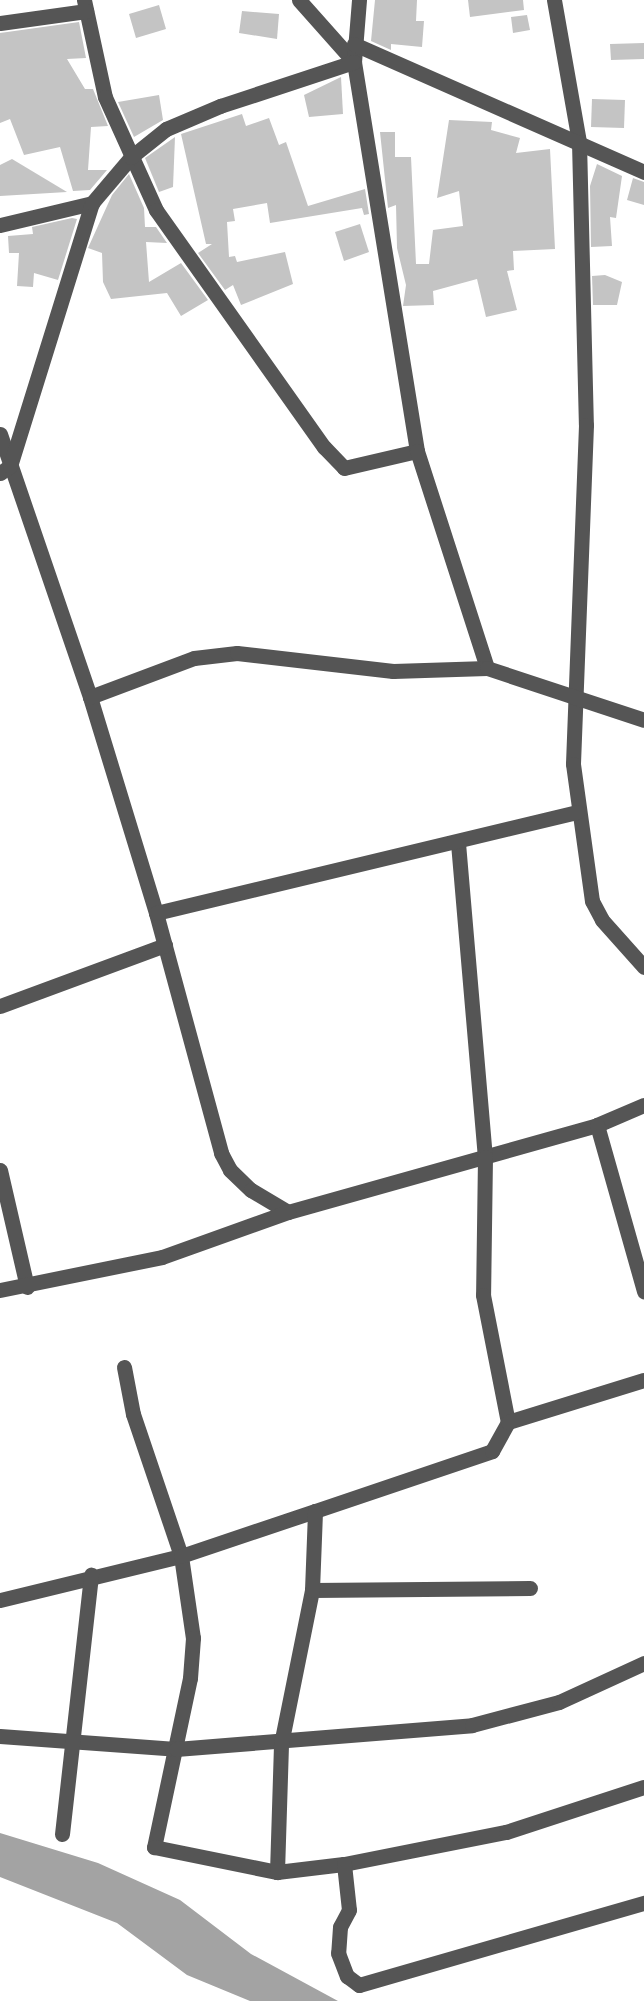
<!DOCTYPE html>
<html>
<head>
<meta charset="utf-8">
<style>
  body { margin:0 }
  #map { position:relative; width:644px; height:2001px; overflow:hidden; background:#fff; font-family:Arial,sans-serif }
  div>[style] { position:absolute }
  .water>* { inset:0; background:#a3a3a3 }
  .building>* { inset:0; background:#c4c4c4 }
  .minor>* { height:15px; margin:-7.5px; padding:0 7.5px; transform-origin:7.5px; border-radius:7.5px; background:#555 }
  span { translate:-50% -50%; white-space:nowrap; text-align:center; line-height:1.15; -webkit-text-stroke:5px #fff; paint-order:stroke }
</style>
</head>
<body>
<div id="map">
  <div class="water">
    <i style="clip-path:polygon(0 1833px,98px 1863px,180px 1900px,251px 1954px,338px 2001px,250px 2001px,187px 1975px,117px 1923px,0 1877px)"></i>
  </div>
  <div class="building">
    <i style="clip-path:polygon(375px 0,417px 0,416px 21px,424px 21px,422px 47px,391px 44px,391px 50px,371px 41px)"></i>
    <i style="clip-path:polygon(468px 0,523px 0,524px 10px,470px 17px)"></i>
    <i style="clip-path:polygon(159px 5px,166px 29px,136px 38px,129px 14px)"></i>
    <i style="clip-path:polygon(242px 11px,279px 14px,277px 39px,239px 33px)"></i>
    <i style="clip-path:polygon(527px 15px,530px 30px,513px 33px,511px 17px)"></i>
    <i style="clip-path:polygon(79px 22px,86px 58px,67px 59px,85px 89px,93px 89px,108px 126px,91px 127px,88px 170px,107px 170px,90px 190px,73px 191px,60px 147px,24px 155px,10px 119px,0 123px,0 33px)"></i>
    <i style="clip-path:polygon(644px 43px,644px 59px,611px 60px,610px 44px)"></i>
    <i style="clip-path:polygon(341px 77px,343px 114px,309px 117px,304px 95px)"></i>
    <i style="clip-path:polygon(159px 95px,163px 120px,134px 137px,118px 102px)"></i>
    <i style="clip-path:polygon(592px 99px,625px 100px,624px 128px,591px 127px)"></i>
    <i style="clip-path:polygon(242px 114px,246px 126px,269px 118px,279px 145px,286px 142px,308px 206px,365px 189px,369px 214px,364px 215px,362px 208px,270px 223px,267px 203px,233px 209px,235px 221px,227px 222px,229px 257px,235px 256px,237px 262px,285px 252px,293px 284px,241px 305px,233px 285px,225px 290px,198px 253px,212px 244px,206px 244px,181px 134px)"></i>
    <i style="clip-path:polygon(449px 120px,492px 122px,491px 130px,520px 138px,516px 153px,550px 149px,555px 249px,513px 251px,514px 270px,507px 271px,517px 310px,486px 317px,477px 279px,433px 291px,434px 305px,403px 306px,406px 285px,397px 248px,396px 205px,388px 208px,380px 132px,395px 132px,395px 157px,411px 157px,416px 264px,429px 264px,433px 230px,463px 226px,459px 191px,437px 198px)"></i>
    <i style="clip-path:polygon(175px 137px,173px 187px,159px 192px,145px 158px)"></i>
    <i style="clip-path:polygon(12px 159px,67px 192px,0 196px,0 165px)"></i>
    <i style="clip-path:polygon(597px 164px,622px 176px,616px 218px,610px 217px,612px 246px,591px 247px,590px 186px)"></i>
    <i style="clip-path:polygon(129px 174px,144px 208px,145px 227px,156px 227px,167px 243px,146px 242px,149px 282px,181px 263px,208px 300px,181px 316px,167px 293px,111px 299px,103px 282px,102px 253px,88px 248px,112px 195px)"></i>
    <i style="clip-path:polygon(633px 178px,644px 182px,644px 205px,627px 200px)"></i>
    <i style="clip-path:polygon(72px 218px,77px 219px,58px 280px,34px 273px,33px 287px,17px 286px,19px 253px,9px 253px,8px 236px,33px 234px,32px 227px)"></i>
    <i style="clip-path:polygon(360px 224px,369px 252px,344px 261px,335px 232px)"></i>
    <i style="clip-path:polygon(605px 275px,622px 282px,617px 305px,593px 305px,592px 276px)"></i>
  </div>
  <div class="minor">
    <i style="left:84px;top:0;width:99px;rotate:77.8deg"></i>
    <i style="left:105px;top:97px;width:124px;rotate:65.7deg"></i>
    <i style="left:156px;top:210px;width:291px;rotate:54.7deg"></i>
    <i style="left:324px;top:447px;width:29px;rotate:46deg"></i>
    <i style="left:344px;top:468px;width:75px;rotate:-13.1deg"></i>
    <i style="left:299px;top:0;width:83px;rotate:48.4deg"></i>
    <i style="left:359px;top:0;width:62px;rotate:94.6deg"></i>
    <i style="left:354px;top:62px;width:394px;rotate:80.8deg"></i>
    <i style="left:417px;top:451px;width:228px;rotate:72.1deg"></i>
    <i style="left:554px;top:0;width:144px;rotate:80deg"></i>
    <i style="left:579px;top:142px;width:283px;rotate:88.6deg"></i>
    <i style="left:586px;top:425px;width:339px;rotate:92.2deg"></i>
    <i style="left:573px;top:764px;width:138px;rotate:82.1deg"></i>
    <i style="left:592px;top:901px;width:21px;rotate:62deg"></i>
    <i style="left:602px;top:920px;width:63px;rotate:48.2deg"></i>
    <i style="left:0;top:23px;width:87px;rotate:-7.9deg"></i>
    <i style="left:354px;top:44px;width:317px;rotate:23.8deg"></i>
    <i style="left:0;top:225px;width:95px;rotate:-13.4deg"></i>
    <i style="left:0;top:434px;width:278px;rotate:71.1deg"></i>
    <i style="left:90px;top:697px;width:226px;rotate:73deg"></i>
    <i style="left:156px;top:913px;width:249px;rotate:74.8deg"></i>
    <i style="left:221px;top:1153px;width:19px;rotate:62deg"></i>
    <i style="left:230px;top:1170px;width:29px;rotate:44deg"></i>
    <i style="left:251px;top:1190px;width:43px;rotate:30.7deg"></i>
    <i style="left:288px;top:1212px;width:321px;rotate:-15.7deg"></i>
    <i style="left:597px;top:1125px;width:51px;rotate:-23.1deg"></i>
    <i style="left:0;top:473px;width:12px;rotate:-35deg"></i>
    <i style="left:10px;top:466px;width:275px;rotate:-72.7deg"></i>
    <i style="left:92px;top:203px;width:60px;rotate:-49.7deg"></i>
    <i style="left:131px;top:157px;width:45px;rotate:-38.7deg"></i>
    <i style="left:166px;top:129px;width:59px;rotate:-23.1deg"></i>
    <i style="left:220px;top:106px;width:141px;rotate:-18.2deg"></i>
    <i style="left:90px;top:697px;width:111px;rotate:-20.6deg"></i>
    <i style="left:194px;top:658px;width:43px;rotate:-6.6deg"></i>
    <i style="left:237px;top:653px;width:157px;rotate:6.6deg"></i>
    <i style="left:393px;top:671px;width:94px;rotate:-1.8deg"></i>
    <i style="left:487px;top:668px;width:165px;rotate:18.3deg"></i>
    <i style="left:458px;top:843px;width:315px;rotate:85.1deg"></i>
    <i style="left:485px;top:1157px;width:138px;rotate:90.8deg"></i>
    <i style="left:483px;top:1295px;width:129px;rotate:78.9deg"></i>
    <i style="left:156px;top:913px;width:433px;rotate:-13.5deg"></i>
    <i style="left:0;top:1006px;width:176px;rotate:-20.3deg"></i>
    <i style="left:597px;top:1125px;width:173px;rotate:74.2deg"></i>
    <i style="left:0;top:1170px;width:120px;rotate:77deg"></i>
    <i style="left:0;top:1290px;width:165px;rotate:-11.5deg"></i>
    <i style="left:162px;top:1257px;width:134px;rotate:-19.7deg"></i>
    <i style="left:124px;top:1367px;width:48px;rotate:79.2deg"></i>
    <i style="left:133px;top:1414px;width:150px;rotate:71.3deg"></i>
    <i style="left:181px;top:1556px;width:83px;rotate:81.7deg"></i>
    <i style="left:193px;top:1638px;width:40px;rotate:94.3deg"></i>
    <i style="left:190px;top:1678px;width:173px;rotate:102deg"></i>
    <i style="left:154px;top:1847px;width:126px;rotate:11.5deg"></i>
    <i style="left:277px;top:1872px;width:67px;rotate:-6.8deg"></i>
    <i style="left:344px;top:1864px;width:165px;rotate:-11.2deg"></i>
    <i style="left:506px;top:1832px;width:145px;rotate:-18.1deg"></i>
    <i style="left:312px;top:1590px;width:218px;rotate:-0.5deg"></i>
    <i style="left:0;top:1600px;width:186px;rotate:-13.7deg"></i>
    <i style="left:181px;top:1556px;width:141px;rotate:-18.6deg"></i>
    <i style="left:315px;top:1511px;width:187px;rotate:-18.7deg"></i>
    <i style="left:492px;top:1451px;width:33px;rotate:-61deg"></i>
    <i style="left:508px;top:1422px;width:142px;rotate:-17.2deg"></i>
    <i style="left:0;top:1736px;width:176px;rotate:4.2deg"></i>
    <i style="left:176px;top:1749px;width:297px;rotate:-4.6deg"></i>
    <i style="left:472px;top:1725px;width:90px;rotate:-14.8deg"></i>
    <i style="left:559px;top:1702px;width:94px;rotate:-24.6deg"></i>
    <i style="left:62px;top:1834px;width:261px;rotate:-83.6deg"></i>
    <i style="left:344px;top:1864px;width:46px;rotate:83.8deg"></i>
    <i style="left:349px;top:1910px;width:19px;rotate:118deg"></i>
    <i style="left:340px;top:1927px;width:26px;rotate:94deg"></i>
    <i style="left:338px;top:1953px;width:25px;rotate:69deg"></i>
    <i style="left:347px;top:1976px;width:15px;rotate:37deg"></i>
    <i style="left:359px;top:1985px;width:297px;rotate:-16.1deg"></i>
    <i style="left:277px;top:1872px;width:128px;rotate:-88.2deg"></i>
    <i style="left:281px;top:1744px;width:157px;rotate:-78.6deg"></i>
    <i style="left:312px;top:1590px;width:79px;rotate:-87.8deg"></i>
  </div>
</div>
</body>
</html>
